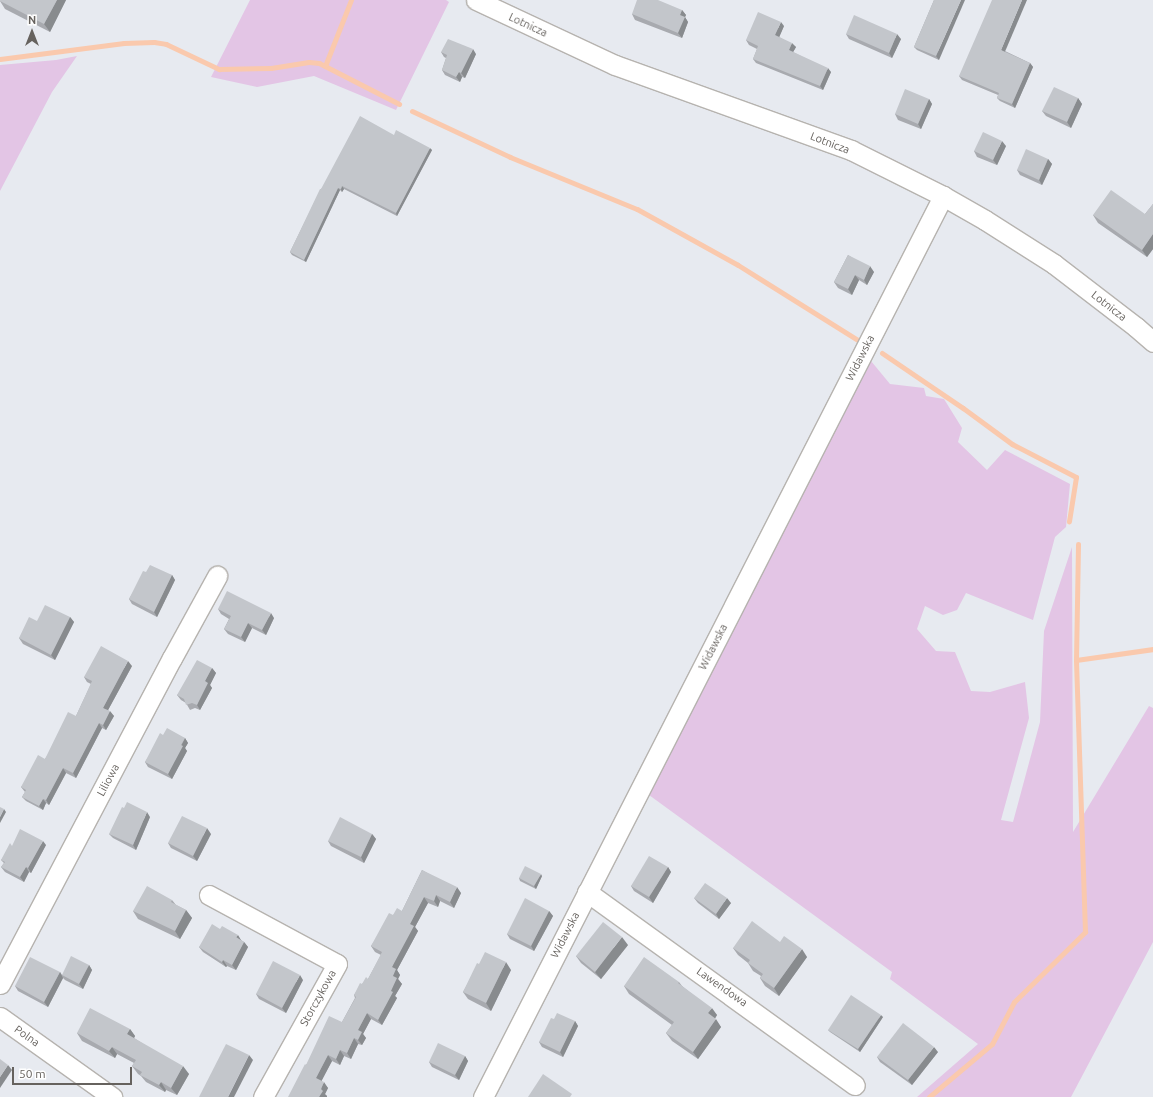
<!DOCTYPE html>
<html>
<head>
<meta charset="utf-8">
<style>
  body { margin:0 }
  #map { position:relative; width:1153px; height:1097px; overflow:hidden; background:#e7eaf0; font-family:Ubuntu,sans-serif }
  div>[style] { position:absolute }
  .green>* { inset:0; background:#e3c5e5 }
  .stream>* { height:5px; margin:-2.5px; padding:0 2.5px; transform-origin:2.5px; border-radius:2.5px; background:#fac9ad }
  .roads { filter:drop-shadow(1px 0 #b6b3af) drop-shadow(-1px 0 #b6b3af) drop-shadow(0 1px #b6b3af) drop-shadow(0 -1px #b6b3af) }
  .minor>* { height:19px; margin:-9.5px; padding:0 9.5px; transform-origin:9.5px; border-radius:9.5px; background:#fff }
  .wall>* { inset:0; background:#a8aaaf }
  .shaded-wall>* { inset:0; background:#888b8e }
  .building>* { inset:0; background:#c3c6cb }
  span { translate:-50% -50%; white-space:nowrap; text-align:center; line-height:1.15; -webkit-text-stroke:3px #fff; paint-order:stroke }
  .street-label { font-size:11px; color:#66625e }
  .north { position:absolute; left:12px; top:12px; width:40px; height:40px; -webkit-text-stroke:3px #fff; paint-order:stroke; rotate:0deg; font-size:11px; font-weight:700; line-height:16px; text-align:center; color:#66625e }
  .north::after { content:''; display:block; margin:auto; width:14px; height:18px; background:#66625e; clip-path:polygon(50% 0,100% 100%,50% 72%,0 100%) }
  .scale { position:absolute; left:12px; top:1067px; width:120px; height:18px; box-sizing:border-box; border:2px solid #66625e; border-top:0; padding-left:5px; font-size:12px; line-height:14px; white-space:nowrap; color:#66625e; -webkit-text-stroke:3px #fff; paint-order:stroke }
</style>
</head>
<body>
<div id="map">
  <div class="green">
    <i style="clip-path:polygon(250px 0,446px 0,449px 2px,396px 110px,314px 76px,257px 87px,211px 77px)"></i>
    <i style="clip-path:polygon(77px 56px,52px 92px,0 191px,0 65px,56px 60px)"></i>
    <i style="clip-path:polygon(871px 361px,890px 384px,924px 388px,926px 396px,944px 399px,962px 428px,958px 442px,987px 470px,1005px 450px,1070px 484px,1066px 527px,1055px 537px,1033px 620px,966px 593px,957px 610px,943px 615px,925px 606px,917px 629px,936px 651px,955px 652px,971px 691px,990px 692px,1025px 682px,1029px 718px,1001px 820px,1013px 822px,1040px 722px,1044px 631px,1072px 547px,1073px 832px,1149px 706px,1153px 708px,1153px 942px,1071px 1097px,917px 1097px,978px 1044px,890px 979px,892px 972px,649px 795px)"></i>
  </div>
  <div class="stream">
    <i style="left:0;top:59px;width:125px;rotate:-7.4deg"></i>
    <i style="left:124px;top:43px;width:30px;rotate:-2deg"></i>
    <i style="left:154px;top:42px;width:12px;rotate:9deg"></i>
    <i style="left:166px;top:44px;width:59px;rotate:25.3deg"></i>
    <i style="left:219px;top:69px;width:52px;rotate:-1.1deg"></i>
    <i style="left:271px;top:68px;width:38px;rotate:-9deg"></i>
    <i style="left:309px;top:62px;width:10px;rotate:6deg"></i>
    <i style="left:319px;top:63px;width:90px;rotate:27.1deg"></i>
    <i style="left:325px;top:66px;width:71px;rotate:-68.5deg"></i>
    <i style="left:412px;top:111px;width:108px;rotate:25.1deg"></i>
    <i style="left:510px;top:157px;width:137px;rotate:22.3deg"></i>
    <i style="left:637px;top:209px;width:115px;rotate:29deg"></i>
    <i style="left:738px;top:265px;width:143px;rotate:32.1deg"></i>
    <i style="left:882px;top:353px;width:98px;rotate:34.2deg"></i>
    <i style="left:963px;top:408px;width:61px;rotate:36.3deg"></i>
    <i style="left:1012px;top:444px;width:72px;rotate:27.3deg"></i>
    <i style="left:1076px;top:477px;width:45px;rotate:99deg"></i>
    <i style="left:1076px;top:660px;width:78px;rotate:-8.1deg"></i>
    <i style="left:929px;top:1097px;width:82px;rotate:-40.1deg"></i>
    <i style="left:992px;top:1044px;width:47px;rotate:-62.4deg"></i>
    <i style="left:1014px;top:1002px;width:100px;rotate:-44.6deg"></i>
    <i style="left:1085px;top:932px;width:272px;rotate:-91.9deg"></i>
    <i style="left:1076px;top:660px;width:116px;rotate:-89deg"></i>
  </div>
  <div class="roads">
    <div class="minor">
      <i style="left:476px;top:0;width:153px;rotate:25.1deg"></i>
      <i style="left:615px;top:65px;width:251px;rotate:19.8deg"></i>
      <i style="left:851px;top:150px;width:103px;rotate:26.6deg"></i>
      <i style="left:943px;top:196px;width:48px;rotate:29.7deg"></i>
      <i style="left:985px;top:220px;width:82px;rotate:32.5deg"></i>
      <i style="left:1054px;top:264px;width:103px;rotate:37.5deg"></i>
      <i style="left:1136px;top:327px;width:23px;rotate:41deg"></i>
      <i style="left:587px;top:892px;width:330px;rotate:35.8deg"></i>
      <i style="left:209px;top:895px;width:145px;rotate:28.3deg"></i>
      <i style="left:337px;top:964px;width:152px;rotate:119.1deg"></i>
      <i style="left:0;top:984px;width:369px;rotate:-62.2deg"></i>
      <i style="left:172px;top:658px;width:94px;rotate:-61.2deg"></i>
      <i style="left:0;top:1017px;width:138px;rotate:35.5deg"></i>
      <i style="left:483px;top:1097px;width:1012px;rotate:-62.95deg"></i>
    </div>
  </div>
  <div class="wall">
    <i style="clip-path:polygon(66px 0,50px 32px,5px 9px,0 1px)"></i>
    <i style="clip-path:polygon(934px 0,939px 60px,917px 50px,914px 47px)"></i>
    <i style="clip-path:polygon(682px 10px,686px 15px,685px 17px,688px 22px,682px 38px,635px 20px,632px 14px)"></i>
    <i style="clip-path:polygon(784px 26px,779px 37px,796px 47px,793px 52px,831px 72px,823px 90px,756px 63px,753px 59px,757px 49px,749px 45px,746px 40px)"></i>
    <i style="clip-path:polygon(846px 34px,901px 39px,892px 58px,849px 39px)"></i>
    <i style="clip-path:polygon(1005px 51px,1030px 63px,1033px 67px,1015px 108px,1000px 101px,997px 98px,998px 95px,962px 80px,959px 76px)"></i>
    <i style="clip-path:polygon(441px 52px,476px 54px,465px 78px,462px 77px,460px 82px,445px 75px,442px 70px,446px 58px,444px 57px)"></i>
    <i style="clip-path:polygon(1078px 98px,1082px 104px,1071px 128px,1046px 116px,1042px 111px)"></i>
    <i style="clip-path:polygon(929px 99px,932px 104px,921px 129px,898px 120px,895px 114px)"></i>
    <i style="clip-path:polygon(394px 135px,432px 150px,397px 216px,344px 189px,342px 192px,340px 190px,306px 262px,292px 255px,290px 252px,321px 189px)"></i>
    <i style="clip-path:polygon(1006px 146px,997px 165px,977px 157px,974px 151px)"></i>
    <i style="clip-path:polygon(1048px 159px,1052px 164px,1042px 185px,1020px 175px,1017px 170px)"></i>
    <i style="clip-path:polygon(1153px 204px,1153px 249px,1147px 257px,1098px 223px,1093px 215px,1145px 214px)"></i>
    <i style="clip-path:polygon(848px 255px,874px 272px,867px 285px,859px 280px,852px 295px,838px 288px,834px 282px)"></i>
    <i style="clip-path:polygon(146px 572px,172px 575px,175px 580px,157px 617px,132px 604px,129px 599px)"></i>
    <i style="clip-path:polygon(218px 609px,274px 618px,266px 635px,252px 628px,245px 642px,228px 634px,224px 629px,229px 619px,221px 614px)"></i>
    <i style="clip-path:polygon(70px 617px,74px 622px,55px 660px,23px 644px,19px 638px,37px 621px)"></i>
    <i style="clip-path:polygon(132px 666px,108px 710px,114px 716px,106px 730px,102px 728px,76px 778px,66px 773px,49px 805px,46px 803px,43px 810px,26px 801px,22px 797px,25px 792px,21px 787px,45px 759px,76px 716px,91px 684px,87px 682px,84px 677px)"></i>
    <i style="clip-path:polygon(212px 668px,216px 673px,210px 685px,212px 688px,200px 710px,195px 708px,190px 710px,186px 703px,181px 700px,177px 695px)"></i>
    <i style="clip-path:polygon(163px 735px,185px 738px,188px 743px,185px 748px,187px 751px,172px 779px,148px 767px,145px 762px)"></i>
    <i style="clip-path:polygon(150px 817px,136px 850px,113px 838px,109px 834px)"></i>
    <i style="clip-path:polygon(211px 834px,197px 861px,171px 848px,168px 843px)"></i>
    <i style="clip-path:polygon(372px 834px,376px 839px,364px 863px,331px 846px,328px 841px)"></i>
    <i style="clip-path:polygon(46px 845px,31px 873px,29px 872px,24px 882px,5px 872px,1px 867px,4px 863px,1px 860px,12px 846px)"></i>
    <i style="clip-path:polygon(668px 867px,671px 872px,653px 903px,634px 891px,631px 886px)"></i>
    <i style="clip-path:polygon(422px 870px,461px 893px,454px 908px,440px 901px,438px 907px,428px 903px,415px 927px,418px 931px,397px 970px,400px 975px,398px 979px,402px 984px,395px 996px,397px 998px,382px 1025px,371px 1019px,363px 1034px,366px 1038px,362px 1045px,358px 1044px,351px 1059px,344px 1056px,340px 1065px,332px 1061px,321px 1081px,328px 1088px,325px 1094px,327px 1096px,327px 1097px,306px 1065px,342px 1022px,355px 998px,354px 995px,362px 984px,368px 979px,381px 955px,375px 952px,371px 946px,393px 915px,402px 911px)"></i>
    <i style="clip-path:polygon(542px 876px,536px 889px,520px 881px,519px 878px)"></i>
    <i style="clip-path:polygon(694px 898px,731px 903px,719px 919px,698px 903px)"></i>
    <i style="clip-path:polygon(172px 900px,176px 905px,186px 910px,192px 918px,180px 939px,138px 919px,133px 911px)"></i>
    <i style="clip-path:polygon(549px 911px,553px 916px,534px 951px,510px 939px,507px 934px)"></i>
    <i style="clip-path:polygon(220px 929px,241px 940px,244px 942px,248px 947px,236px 970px,227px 966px,226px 967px,203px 952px,199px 947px)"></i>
    <i style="clip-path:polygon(780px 942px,807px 957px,779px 996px,765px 986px,760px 978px,761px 976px,753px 971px,748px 963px,738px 955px,733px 948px)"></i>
    <i style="clip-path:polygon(628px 945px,601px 979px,581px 963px,576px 956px)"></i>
    <i style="clip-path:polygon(479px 964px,511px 970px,491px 1011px,468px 999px,463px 992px)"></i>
    <i style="clip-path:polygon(89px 965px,92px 970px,83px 989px,65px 980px,63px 978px,48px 1007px,18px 991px,15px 986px,60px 972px,62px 975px)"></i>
    <i style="clip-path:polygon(303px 980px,286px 1013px,259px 999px,256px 994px)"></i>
    <i style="clip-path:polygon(679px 982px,682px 986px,717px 1015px,715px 1019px,721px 1027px,698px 1059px,672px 1041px,666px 1033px,672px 1025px,629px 994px,624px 986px)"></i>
    <i style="clip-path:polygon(883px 1017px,860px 1052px,830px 1032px,828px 1030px)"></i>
    <i style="clip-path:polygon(575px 1021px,578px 1026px,563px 1057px,542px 1047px,539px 1042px)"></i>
    <i style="clip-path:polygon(130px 1029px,135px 1036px,134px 1038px,189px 1074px,177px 1095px,166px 1090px,165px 1092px,146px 1082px,141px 1076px,138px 1074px,132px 1066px,134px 1063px,117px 1054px,115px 1058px,82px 1041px,77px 1033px)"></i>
    <i style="clip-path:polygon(938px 1052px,912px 1085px,880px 1062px,877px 1057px)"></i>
    <i style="clip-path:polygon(465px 1056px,468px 1061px,459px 1080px,432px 1067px,429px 1062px)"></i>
  </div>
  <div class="shaded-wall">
    <i style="clip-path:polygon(57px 0,66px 0,50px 32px,44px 24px)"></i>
    <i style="clip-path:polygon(961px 0,965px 0,939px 60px,936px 56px)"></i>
    <i style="clip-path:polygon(1022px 0,1027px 0,1004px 54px,1001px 50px)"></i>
    <i style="clip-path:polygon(682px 10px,686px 15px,685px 17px,688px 22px,682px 38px,678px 33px,680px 15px)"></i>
    <i style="clip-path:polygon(781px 22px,784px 26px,778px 40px,775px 35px)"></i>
    <i style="clip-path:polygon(897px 34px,901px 39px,892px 58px,889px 53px)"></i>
    <i style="clip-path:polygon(792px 43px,796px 47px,792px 54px,789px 50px)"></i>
    <i style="clip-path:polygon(473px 49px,476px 54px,465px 78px,461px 73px)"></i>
    <i style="clip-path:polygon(1030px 63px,1033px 67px,1015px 108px,1012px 104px)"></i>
    <i style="clip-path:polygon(828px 68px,831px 72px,823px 90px,820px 86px)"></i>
    <i style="clip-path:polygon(459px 72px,462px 77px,460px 82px,456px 77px)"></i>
    <i style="clip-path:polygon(1078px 98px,1082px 104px,1071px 128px,1067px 122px)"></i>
    <i style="clip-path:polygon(929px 99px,932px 104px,921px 129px,918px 124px)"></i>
    <i style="clip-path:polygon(1002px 141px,1006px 146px,997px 165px,993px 160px)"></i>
    <i style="clip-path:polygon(430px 148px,432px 150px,397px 216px,396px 213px)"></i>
    <i style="clip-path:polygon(1048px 159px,1052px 164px,1042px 185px,1039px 180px)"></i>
    <i style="clip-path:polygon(342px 186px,344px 189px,342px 192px,341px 189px)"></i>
    <i style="clip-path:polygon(338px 188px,340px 190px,306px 262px,304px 260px)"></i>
    <i style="clip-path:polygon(1153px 234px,1153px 249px,1147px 257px,1142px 250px)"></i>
    <i style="clip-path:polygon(870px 266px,874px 272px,867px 285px,864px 280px)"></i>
    <i style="clip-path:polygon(855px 275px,859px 280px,852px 295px,848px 289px)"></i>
    <i style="clip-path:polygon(172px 575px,175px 580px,157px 617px,154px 612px)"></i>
    <i style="clip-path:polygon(271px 613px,274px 618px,266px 635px,262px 630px)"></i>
    <i style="clip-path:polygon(70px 617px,74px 622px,55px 660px,51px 655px)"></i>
    <i style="clip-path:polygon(248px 623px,252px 628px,245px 642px,241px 637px)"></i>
    <i style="clip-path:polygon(128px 661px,132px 666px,107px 712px,103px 708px)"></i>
    <i style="clip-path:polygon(212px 668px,216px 673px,210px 685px,212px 688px,200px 710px,197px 705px,205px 681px)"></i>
    <i style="clip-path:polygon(110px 711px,114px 716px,106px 730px,103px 725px)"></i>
    <i style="clip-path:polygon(99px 723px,102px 728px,76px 778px,73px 773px)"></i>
    <i style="clip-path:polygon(185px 738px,188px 743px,185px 748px,187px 751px,172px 779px,168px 774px)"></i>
    <i style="clip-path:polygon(63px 768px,66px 773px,49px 805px,46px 800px)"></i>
    <i style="clip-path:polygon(43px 799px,46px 803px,43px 810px,39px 806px)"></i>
    <i style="clip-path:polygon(4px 809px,6px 812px,0 823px,0 817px)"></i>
    <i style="clip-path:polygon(147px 812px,150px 817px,136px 850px,133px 845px)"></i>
    <i style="clip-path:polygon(207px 828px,211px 834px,197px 861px,193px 856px)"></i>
    <i style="clip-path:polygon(372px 834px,376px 839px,364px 863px,361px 857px)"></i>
    <i style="clip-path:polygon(43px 841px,46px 845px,31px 873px,28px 868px)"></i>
    <i style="clip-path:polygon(26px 867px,29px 872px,24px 882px,20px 877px)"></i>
    <i style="clip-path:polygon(668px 867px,671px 872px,653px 903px,649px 897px)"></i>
    <i style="clip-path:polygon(541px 874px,542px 876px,536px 889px,534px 886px)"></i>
    <i style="clip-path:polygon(457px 887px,461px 893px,454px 908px,450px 902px)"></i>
    <i style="clip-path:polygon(436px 895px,440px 901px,438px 907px,434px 901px)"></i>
    <i style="clip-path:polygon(424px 897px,428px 903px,415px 927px,418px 931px,397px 970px,400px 975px,398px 979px,402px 984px,395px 996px,397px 998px,382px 1025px,378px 1020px,391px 991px,393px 976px,392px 967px,410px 924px)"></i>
    <i style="clip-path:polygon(727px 898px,731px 903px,719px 919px,716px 914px)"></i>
    <i style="clip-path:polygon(186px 910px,192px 918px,180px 939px,175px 931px)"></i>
    <i style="clip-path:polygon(549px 911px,553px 916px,534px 951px,531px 946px)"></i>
    <i style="clip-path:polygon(238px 935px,241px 940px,239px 943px,236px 937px)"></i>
    <i style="clip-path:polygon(622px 937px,628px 945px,601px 979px,595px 972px)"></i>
    <i style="clip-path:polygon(244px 942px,248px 947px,236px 970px,232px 965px)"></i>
    <i style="clip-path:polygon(802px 949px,807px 957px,779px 996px,774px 988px)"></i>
    <i style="clip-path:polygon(223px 960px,227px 966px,226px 967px,222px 962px)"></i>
    <i style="clip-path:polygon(506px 962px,511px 970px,491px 1011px,486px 1003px)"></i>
    <i style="clip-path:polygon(89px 965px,92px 970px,83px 989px,79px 984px)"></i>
    <i style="clip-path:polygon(60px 972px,63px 978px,48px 1007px,44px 1002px)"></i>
    <i style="clip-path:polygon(300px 975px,303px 980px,286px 1013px,282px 1008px)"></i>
    <i style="clip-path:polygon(712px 1008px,717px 1015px,713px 1021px,708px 1013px)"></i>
    <i style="clip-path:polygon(367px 1013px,371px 1019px,363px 1034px,366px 1038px,362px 1045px,358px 1040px,358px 1030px)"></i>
    <i style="clip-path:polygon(881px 1015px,883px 1017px,860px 1052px,858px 1049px)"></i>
    <i style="clip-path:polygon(716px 1019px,721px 1027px,698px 1059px,693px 1052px)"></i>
    <i style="clip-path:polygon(575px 1021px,578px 1026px,563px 1057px,560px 1052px)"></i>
    <i style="clip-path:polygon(130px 1029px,135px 1036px,132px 1042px,127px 1034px)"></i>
    <i style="clip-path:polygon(354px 1038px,358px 1044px,351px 1059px,347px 1053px)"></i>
    <i style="clip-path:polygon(112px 1047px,117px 1054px,115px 1058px,109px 1051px)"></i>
    <i style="clip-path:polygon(934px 1047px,938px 1052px,912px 1085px,908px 1080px)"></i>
    <i style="clip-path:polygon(340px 1050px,344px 1056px,340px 1065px,336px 1059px)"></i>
    <i style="clip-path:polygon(249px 1055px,253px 1060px,234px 1097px,228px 1097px)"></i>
    <i style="clip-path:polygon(328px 1055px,332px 1061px,320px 1084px,316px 1078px)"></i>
    <i style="clip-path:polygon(465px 1056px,468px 1061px,459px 1080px,455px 1075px)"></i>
    <i style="clip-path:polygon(8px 1065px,12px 1070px,0 1088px,0 1077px)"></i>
    <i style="clip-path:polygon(183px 1066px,189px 1074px,177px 1095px,171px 1088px)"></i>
    <i style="clip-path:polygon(161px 1082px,166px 1090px,165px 1092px,159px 1085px)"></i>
    <i style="clip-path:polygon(324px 1082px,328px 1088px,325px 1094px,327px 1096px,327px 1097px,319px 1097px,321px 1089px)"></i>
  </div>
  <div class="building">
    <i style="clip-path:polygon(0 0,57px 0,44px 24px,0 1px)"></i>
    <i style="clip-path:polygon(637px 0,658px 0,682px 10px,680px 15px,685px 17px,678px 33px,632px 14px)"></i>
    <i style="clip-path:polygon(934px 0,961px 0,936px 56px,914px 47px)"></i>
    <i style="clip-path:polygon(992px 0,1022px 0,1001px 50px,1030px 63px,1012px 104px,997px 98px,999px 93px,959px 76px)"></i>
    <i style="clip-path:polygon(758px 12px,781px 22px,775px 35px,792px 43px,789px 50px,828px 68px,820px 86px,753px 59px,758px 46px,746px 40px)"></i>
    <i style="clip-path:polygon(854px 15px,897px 34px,889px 53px,846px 34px)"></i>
    <i style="clip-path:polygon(448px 39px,473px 49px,461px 73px,459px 72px,456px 77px,442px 70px,447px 55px,441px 52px)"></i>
    <i style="clip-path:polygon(1054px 87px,1078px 98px,1067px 122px,1042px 111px)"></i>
    <i style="clip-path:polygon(905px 89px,929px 99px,918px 124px,895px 114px)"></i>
    <i style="clip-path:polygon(360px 116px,394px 135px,396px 130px,430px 148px,396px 213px,342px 186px,341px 189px,338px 188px,304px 260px,290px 252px,320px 189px,321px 189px)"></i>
    <i style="clip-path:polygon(983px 132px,1002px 141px,993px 160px,974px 151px)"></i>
    <i style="clip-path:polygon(1026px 149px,1048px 159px,1039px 180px,1017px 170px)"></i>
    <i style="clip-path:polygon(1111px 190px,1145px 214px,1153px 204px,1153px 234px,1142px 250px,1093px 215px)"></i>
    <i style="clip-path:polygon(848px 255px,870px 266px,864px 280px,855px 275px,848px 289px,834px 282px)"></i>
    <i style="clip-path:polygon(150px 565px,172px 575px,154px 612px,129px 599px,143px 571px,146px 572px)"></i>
    <i style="clip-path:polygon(227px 591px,271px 613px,262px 630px,248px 623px,241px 637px,224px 629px,231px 616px,218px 609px)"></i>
    <i style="clip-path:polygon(45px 605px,70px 617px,51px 655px,19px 638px,29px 617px,37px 621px)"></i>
    <i style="clip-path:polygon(101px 646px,128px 661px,103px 708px,110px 711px,103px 725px,99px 723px,73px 773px,63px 768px,46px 800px,43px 799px,39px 806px,22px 797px,26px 790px,21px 787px,38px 755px,45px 759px,68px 712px,76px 716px,92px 681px,84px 677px)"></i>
    <i style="clip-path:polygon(197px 660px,212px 668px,205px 681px,208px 683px,197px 705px,192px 703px,186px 705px,184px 699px,177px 695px)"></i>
    <i style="clip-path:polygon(167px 728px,185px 738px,181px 745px,183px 746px,168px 774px,145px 762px,160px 733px,163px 735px)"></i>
    <i style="clip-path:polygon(127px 802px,147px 812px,133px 845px,109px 834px,122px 807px,124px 808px)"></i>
    <i style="clip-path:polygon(0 807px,4px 809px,0 817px)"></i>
    <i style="clip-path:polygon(182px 816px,207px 828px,193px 856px,168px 843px)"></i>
    <i style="clip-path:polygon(340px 817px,372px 834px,361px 857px,328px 841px)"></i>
    <i style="clip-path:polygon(20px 829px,43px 841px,28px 868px,26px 867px,20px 877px,1px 867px,5px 862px,1px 860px,10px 843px,12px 846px)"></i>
    <i style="clip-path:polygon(649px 856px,668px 867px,649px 897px,631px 886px)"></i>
    <i style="clip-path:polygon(525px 866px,541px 874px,534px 886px,519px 878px)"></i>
    <i style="clip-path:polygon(422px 870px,457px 887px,450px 902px,436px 895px,434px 901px,424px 897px,410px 924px,414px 926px,392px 967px,396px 969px,393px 976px,397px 978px,391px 991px,393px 992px,378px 1020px,367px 1013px,358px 1030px,362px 1032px,358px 1040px,354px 1038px,347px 1053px,340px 1050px,336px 1059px,328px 1055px,316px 1078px,324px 1082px,321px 1089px,323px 1091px,319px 1097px,288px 1097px,305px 1064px,306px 1065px,329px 1016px,342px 1022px,356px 997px,354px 995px,360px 983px,362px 984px,366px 977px,368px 979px,382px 952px,371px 946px,389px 913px,393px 915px,397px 908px,402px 911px)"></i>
    <i style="clip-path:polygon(705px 883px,727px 898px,716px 914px,694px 898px)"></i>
    <i style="clip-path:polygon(147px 886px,172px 900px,171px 902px,186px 910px,175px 931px,133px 911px)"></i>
    <i style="clip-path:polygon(525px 898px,549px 911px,531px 946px,507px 934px)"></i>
    <i style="clip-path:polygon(752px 921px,780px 942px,784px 936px,802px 949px,774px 988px,760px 978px,763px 974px,748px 963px,750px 960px,733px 948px)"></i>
    <i style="clip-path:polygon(603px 922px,622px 937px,595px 972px,576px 956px)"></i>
    <i style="clip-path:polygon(212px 924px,220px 929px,222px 926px,238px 935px,236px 937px,244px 942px,232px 965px,223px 960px,222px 962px,199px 947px)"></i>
    <i style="clip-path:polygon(485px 952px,506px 962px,486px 1003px,463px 992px,477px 963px,479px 964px)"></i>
    <i style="clip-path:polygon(71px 956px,89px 965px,79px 984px,62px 975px)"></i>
    <i style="clip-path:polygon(30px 957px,60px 972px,44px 1002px,15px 986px)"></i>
    <i style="clip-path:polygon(644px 957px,679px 982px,678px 983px,712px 1008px,708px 1013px,716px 1019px,693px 1052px,666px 1033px,674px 1022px,624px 986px)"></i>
    <i style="clip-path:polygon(273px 961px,300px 975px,282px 1008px,256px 994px)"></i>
    <i style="clip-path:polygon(851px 995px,881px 1015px,858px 1049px,828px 1030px)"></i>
    <i style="clip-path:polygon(90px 1008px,130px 1029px,127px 1034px,183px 1066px,171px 1088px,161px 1082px,159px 1085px,140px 1075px,142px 1072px,132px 1066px,136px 1060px,112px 1047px,109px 1051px,77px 1033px)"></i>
    <i style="clip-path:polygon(557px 1013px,575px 1021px,560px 1052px,539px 1042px,551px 1018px,554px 1019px)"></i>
    <i style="clip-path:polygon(903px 1023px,934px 1047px,908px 1080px,877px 1057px)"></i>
    <i style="clip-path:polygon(438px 1043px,465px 1056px,455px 1075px,429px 1062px)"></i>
    <i style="clip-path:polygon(226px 1044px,249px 1055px,228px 1097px,199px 1097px)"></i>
    <i style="clip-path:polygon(0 1059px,8px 1065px,0 1077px)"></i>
    <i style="clip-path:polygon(543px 1074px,572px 1094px,570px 1097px,528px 1097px)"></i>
  </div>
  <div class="street-label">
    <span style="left:528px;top:25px;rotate:25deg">Lotnicza</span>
    <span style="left:830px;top:143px;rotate:21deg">Lotnicza</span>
    <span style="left:1109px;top:306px;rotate:38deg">Lotnicza</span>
    <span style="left:860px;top:358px;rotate:-63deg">Widawska</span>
    <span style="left:713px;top:647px;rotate:-63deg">Widawska</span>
    <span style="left:108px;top:780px;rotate:-62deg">Liliowa</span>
    <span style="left:565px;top:935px;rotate:-63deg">Widawska</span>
    <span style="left:722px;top:987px;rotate:35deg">Lawendowa</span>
    <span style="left:318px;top:998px;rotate:-61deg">Storczykowa</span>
    <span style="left:27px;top:1036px;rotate:35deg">Polna</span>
  </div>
  <div class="north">N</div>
  <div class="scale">50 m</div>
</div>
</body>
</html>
